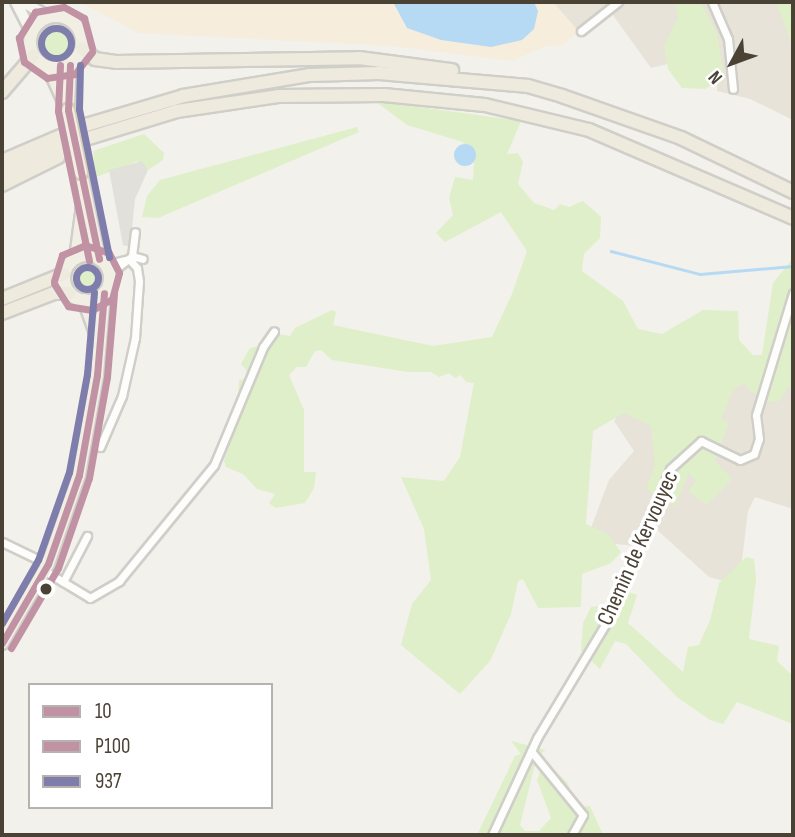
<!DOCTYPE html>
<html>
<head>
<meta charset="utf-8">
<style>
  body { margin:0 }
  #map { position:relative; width:795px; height:837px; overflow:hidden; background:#f2f1eb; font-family:"Sofia Sans Condensed",sans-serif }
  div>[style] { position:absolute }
  .residential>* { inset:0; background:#e7e3d8 }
  .commercial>* { inset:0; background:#f6eddd }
  .green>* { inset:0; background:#deefc9 }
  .round { border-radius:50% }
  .parking>* { inset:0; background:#e1e0da }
  .water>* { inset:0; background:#b7daf4 }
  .stream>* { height:2.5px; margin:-1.25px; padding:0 1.25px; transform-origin:1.25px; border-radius:1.25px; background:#b7daf4 }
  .roads { filter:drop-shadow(2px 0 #d0cec8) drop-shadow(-2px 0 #d0cec8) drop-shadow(0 2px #d0cec8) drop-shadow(0 -2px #d0cec8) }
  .minor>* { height:7px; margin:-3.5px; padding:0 3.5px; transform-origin:3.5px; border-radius:3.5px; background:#fdfdfc }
  .secondary>* { height:10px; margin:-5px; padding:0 5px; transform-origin:5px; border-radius:5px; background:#f7f5ef }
  .primary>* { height:12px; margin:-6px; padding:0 6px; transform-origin:6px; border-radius:6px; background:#f1eee4 }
  .primary>.ring { margin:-6px; padding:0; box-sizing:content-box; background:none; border:12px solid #f1eee4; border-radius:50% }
  .trunk>* { height:12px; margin:-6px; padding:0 6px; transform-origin:6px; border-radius:6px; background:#efeade }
  .bridges { filter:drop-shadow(2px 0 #d6ceb6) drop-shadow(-2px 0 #d6ceb6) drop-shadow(0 2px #d6ceb6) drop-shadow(0 -2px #d6ceb6) }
  .primary-bridge>* { height:12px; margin:-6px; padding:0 6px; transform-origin:6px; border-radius:6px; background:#f1eee4 }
  .bus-1>* { height:7px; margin:-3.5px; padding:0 3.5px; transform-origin:3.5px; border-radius:3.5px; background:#c192a4 }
  .bus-2>* { height:7px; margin:-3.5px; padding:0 3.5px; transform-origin:3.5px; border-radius:3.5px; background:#c192a4 }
  .bus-3>* { height:7px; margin:-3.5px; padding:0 3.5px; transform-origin:3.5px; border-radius:3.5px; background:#7e7dab }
  .bus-3>.ring { margin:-3.5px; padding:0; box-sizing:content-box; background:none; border:7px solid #7e7dab; border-radius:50% }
  .dots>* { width:19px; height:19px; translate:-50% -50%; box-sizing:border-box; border:4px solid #fff; border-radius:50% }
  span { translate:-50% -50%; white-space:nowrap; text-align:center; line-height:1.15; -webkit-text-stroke:7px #fff; paint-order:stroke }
  .street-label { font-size:23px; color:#494235 }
  .frame { position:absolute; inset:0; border:4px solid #494235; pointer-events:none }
  .legend { position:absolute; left:28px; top:683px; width:245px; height:126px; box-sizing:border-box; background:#fff; border:2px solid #b6b3ae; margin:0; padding:9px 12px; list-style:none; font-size:21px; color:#494235 }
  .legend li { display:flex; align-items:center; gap:14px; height:35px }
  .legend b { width:35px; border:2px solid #b6b3ae }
  .north { position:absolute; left:697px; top:28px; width:70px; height:70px; -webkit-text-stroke:5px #fff; paint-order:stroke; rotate:229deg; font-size:19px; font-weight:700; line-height:28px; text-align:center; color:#494235 }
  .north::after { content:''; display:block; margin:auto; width:24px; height:32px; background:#494235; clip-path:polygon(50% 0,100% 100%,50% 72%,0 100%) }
</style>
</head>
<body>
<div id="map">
  <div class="residential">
    <i style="clip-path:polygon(553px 2px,793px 2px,793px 120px,750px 99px,717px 91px,717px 52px,651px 68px,607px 7px,578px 31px)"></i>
    <i style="clip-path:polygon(793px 333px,793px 509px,755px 497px,748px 511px,739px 585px,709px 577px,654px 527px,646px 547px,586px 541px,609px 480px,634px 451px,614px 421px,630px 396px,760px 360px)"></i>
  </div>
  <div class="commercial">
    <i style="clip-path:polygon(79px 2px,553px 2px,578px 31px,563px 45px,546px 46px,512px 61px,393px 46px,139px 33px)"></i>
  </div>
  <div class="green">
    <i style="clip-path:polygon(675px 2px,702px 5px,717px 33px,723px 71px,721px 79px,705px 89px,682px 88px,668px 69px,664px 46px,678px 17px)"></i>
    <i style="clip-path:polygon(779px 2px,793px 2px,793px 48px,777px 4px)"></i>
    <i class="round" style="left:37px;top:23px;width:38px;height:38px"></i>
    <i style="clip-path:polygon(375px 101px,521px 121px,507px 154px,518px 153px,523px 162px,518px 184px,534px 203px,554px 210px,560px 204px,569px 207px,583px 201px,601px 217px,600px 238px,584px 254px,582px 271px,623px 301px,638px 329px,662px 334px,703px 310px,738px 311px,739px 340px,753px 355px,762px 355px,773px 283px,793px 258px,793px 392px,789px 386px,779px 401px,770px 402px,751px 392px,745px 383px,733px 390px,721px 419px,729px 423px,715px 461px,732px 479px,707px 505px,688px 491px,696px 481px,689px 473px,675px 506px,646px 489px,655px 466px,651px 426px,624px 413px,593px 431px,586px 524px,608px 534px,621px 552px,611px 563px,582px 574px,581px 607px,538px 608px,523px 579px,518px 581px,511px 614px,490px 661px,460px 694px,401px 645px,412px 604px,431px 580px,424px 529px,401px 477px,444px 481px,460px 457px,474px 383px,466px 382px,461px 375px,455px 378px,449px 373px,439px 377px,431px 372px,408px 372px,332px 360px,321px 350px,315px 351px,306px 367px,297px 367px,289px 375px,304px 410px,304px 472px,316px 472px,314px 488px,305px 503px,275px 508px,269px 503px,275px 494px,257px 489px,243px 474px,226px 467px,224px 460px,242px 409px,238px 402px,239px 380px,245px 379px,247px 371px,241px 364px,250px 348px,267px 344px,277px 334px,290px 336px,295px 328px,332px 310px,336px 312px,333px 325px,433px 346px,492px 337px,512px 294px,527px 251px,501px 212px,445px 242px,436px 233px,453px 215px,449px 198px,455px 177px,473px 180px,474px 163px,463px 142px,407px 125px)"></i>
    <i style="clip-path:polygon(357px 127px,359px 132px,158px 218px,142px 217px,147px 196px,160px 180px)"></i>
    <i style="clip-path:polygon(144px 134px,164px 153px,163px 160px,148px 170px,138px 161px,96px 177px,93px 151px)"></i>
    <i class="round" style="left:71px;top:262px;width:32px;height:32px"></i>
    <i style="clip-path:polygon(746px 557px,754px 559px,756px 579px,749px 639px,779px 646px,777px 661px,793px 676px,793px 724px,737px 702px,723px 724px,710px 720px,677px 697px,626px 644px,615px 641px,600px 669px,581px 651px,583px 623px,591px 607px,606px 605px,614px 587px,637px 595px,628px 623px,683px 672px,688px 647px,699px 645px,710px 620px,719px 583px)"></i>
    <i style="clip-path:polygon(511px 741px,546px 750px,532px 759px,535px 764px,520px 825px,525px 831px,539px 831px,551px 818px,537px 780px,544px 761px,568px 783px,575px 807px,590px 806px,603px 835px,477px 835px,515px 756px,521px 754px)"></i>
  </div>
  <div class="parking">
    <i style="clip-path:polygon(142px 161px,148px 170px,135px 199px,130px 247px,123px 245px,109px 170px)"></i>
  </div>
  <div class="water">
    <i style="clip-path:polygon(393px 2px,534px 2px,538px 11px,534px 29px,522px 40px,491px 47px,441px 40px,407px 28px)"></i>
    <i class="round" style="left:454px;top:144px;width:22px;height:22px"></i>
  </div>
  <div class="stream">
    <i style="left:611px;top:251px;width:92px;rotate:14.5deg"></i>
    <i style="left:700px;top:274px;width:93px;rotate:-4.9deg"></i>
  </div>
  <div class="roads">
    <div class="minor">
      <i style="left:712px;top:2px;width:40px;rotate:66.6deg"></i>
      <i style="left:728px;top:39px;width:50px;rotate:84.3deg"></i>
      <i style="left:581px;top:31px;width:47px;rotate:-38.1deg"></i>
      <i style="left:132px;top:256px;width:11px;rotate:15deg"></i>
      <i style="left:105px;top:265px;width:21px;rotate:-14deg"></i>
      <i style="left:109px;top:274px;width:29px;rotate:-38deg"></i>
      <i style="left:132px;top:256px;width:24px;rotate:-83deg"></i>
      <i style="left:100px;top:447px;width:56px;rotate:-66.7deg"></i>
      <i style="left:122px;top:396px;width:59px;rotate:-77.4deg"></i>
      <i style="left:135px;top:338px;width:57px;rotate:-86deg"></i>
      <i style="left:139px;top:281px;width:13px;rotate:-99deg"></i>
      <i style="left:137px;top:268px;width:12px;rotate:-132deg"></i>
      <i style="left:2px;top:542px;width:51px;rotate:25.6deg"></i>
      <i style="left:45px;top:571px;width:52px;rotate:31deg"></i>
      <i style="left:90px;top:598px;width:34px;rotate:-30deg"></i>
      <i style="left:119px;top:581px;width:150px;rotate:-50.7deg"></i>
      <i style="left:214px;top:465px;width:128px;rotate:-67.4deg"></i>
      <i style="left:263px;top:347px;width:19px;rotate:-55deg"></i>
      <i style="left:63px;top:582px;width:52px;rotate:-62.4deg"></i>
      <i style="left:531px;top:751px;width:82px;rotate:50.9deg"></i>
      <i style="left:583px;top:815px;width:23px;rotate:119deg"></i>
      <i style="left:492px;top:835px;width:107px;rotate:-65.1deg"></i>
      <i style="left:537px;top:738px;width:140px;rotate:-59deg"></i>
      <i style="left:609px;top:618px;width:161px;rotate:-67.7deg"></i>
      <i style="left:670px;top:469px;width:42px;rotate:-42.1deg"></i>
      <i style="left:701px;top:441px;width:43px;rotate:26deg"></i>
      <i style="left:740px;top:460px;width:15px;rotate:-23deg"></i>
      <i style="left:754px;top:454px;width:16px;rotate:-72deg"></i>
      <i style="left:759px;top:439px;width:24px;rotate:-97deg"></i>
      <i style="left:756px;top:415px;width:127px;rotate:-73.1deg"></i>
    </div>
    <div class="secondary">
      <i style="left:16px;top:2px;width:34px;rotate:63deg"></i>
      <i style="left:23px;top:2px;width:30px;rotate:30deg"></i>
    </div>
    <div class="primary">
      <i class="ring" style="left:30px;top:16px;width:40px;height:40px"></i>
      <i style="left:49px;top:68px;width:46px;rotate:65.7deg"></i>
      <i style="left:68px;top:103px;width:38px;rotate:-87deg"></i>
      <i style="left:81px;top:173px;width:88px;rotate:78.2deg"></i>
      <i class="ring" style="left:64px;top:255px;width:34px;height:34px"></i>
      <i style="left:76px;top:258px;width:61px;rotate:-82.4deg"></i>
      <i style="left:84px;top:300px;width:37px;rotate:70deg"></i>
      <i style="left:2px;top:643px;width:91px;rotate:-59.8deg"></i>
      <i style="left:48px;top:564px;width:94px;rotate:-70.8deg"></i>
      <i style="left:79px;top:475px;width:102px;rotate:-79.8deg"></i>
      <i style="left:97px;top:375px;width:82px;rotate:-85.1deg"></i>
    </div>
    <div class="trunk">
      <i style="left:82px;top:48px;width:17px;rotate:40deg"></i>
      <i style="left:95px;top:59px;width:21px;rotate:8deg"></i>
      <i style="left:116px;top:62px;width:243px;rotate:-0.9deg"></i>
      <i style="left:359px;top:58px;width:94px;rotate:7.4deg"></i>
      <i style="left:2px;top:92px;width:48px;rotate:-49.3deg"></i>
      <i style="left:2px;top:161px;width:91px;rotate:-23.2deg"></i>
      <i style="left:86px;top:125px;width:101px;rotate:-16.6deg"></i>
      <i style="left:183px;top:96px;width:129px;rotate:-9.4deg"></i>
      <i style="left:310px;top:75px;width:69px;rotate:-1.7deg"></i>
      <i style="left:379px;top:73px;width:150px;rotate:5deg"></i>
      <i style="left:528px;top:86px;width:35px;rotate:16deg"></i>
      <i style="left:562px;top:96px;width:126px;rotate:19.4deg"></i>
      <i style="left:681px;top:138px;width:124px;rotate:25.7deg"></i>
      <i style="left:2px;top:174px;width:73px;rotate:-24.1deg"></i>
      <i style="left:69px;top:144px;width:113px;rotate:-17deg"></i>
      <i style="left:177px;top:111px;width:102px;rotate:-8.4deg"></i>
      <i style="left:278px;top:96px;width:106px;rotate:-0.5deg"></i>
      <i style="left:384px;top:95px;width:101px;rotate:5.7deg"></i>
      <i style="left:485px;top:105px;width:107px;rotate:13.5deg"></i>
      <i style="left:589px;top:130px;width:222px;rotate:23.3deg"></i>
      <i style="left:2px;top:185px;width:63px;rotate:-26.6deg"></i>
      <i style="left:2px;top:299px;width:67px;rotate:-22deg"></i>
      <i style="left:2px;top:313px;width:56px;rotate:-21deg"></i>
      <i style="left:54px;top:293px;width:16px"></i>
    </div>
  </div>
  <div class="bridges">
    <div class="primary-bridge">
      <i style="left:68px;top:110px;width:64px;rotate:78.3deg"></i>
    </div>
  </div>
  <div class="bus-1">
    <i style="left:70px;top:65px;width:45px;rotate:92.5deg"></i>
    <i style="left:68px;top:110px;width:152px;rotate:78.2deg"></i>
    <i style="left:2px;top:643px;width:91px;rotate:-59.8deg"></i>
    <i style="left:48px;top:564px;width:94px;rotate:-70.8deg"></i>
    <i style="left:79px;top:475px;width:102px;rotate:-79.8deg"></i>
    <i style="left:97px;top:375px;width:82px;rotate:-85.1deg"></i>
  </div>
  <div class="bus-2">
    <i style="left:92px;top:52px;width:28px;rotate:128deg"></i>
    <i style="left:75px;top:74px;width:28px;rotate:172deg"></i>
    <i style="left:47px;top:78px;width:28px;rotate:-145deg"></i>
    <i style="left:24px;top:62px;width:25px;rotate:-102deg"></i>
    <i style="left:19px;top:38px;width:31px;rotate:-58deg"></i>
    <i style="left:35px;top:12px;width:29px;rotate:-10deg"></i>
    <i style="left:64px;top:7px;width:23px;rotate:29deg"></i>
    <i style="left:84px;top:18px;width:31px;rotate:75deg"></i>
    <i style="left:60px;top:65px;width:46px;rotate:92.5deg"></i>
    <i style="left:58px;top:111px;width:153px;rotate:78.3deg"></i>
    <i style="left:54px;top:281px;width:27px;rotate:-73deg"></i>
    <i style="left:62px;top:255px;width:25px;rotate:-23deg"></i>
    <i style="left:85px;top:245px;width:25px;rotate:18deg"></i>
    <i style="left:109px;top:253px;width:22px;rotate:63deg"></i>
    <i style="left:119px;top:273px;width:27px;rotate:105deg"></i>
    <i style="left:112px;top:299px;width:23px;rotate:151deg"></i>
    <i style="left:92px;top:310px;width:24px;rotate:-171deg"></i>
    <i style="left:68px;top:306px;width:26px;rotate:-122deg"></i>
    <i style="left:11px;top:648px;width:93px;rotate:-59.6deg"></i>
    <i style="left:58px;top:568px;width:95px;rotate:-71deg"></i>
    <i style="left:89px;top:478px;width:103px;rotate:-79.9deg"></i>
    <i style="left:107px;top:377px;width:83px;rotate:-85.2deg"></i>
  </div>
  <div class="bus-3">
    <i class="ring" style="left:41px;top:28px;width:23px;height:23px"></i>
    <i style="left:80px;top:65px;width:44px;rotate:91.3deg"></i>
    <i style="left:79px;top:109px;width:151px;rotate:78.5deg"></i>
    <i class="ring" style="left:76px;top:267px;width:15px;height:15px"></i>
    <i style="left:2px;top:623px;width:73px;rotate:-60.3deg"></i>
    <i style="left:38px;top:560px;width:93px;rotate:-70.6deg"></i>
    <i style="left:69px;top:472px;width:100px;rotate:-79.6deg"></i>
    <i style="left:87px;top:374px;width:82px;rotate:-85.1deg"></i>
  </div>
  <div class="dots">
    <i style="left:46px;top:589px;background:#494235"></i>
  </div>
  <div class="street-label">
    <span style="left:638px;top:548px;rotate:-66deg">Chemin de Kervouyec</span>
  </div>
  <div class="frame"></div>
  <ul class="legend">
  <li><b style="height:9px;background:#c192a4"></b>10</li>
  <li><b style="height:9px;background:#c192a4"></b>P100</li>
  <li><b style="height:9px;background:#7e7dab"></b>937</li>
  </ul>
  <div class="north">N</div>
</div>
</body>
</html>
